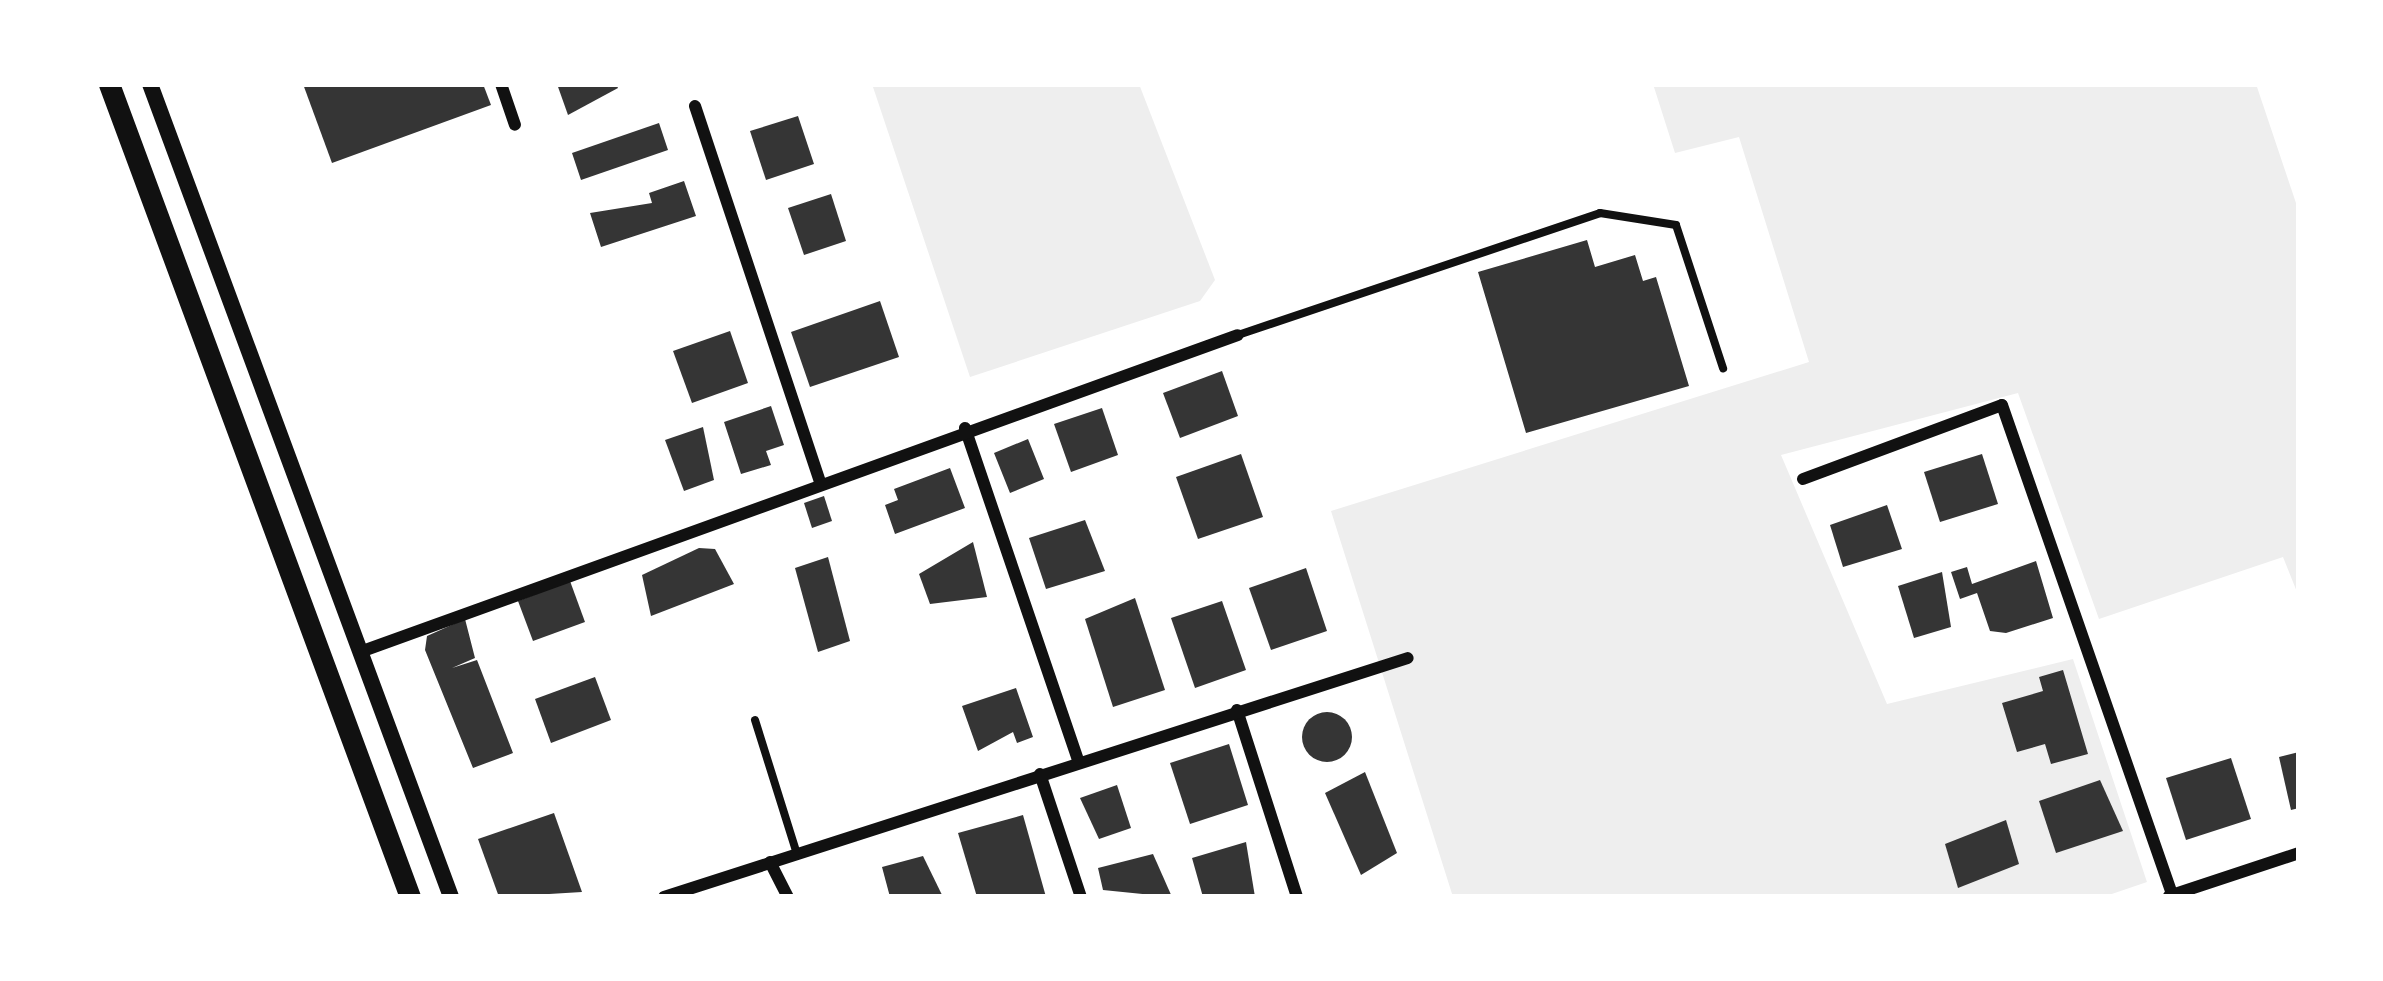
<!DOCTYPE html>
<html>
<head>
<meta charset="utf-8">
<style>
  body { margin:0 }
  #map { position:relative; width:2383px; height:981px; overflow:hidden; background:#fff; font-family:Mulish,sans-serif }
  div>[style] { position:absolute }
  .green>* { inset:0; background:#eee }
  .building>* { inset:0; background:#353535 }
  .round { border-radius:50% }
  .service>* { height:8px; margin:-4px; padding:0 4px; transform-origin:4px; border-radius:4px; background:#111 }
  .minor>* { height:12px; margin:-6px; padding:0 6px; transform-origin:6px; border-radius:6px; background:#111 }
  .tertiary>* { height:16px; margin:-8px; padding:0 8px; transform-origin:8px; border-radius:8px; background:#111 }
  .primary>* { height:21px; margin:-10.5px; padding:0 10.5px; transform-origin:10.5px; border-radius:10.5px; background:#111 }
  span { translate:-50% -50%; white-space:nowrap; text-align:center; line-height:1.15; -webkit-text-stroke:12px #fff; paint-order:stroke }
  .frame { position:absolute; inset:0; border:87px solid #fff; pointer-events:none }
</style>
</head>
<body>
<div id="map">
  <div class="green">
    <i style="clip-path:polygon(872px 84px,1139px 84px,1215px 280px,1200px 301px,970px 377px)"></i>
    <i style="clip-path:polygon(1653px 84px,2256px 84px,2299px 212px,2299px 597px,2283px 557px,2099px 619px,2018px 393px,1781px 455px,1887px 704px,2073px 659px,2147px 882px,2103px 897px,1453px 897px,1331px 511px,1809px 362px,1739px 137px,1675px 153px)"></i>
  </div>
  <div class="building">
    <i style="clip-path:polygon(303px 84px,483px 84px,491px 105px,332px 163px)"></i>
    <i style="clip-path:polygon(557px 84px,616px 84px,618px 88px,568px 115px)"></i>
    <i style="clip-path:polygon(798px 116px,814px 164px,766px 180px,750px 131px)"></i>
    <i style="clip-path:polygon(659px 123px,668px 150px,581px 180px,572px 153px)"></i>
    <i style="clip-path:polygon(684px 181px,696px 216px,601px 247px,590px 213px,652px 203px,649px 193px)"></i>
    <i style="clip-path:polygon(831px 194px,846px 241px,804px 255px,788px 208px)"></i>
    <i style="clip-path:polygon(1587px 240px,1595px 267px,1635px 255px,1643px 281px,1656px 277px,1689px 386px,1526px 433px,1478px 272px)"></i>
    <i style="clip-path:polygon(880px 301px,899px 357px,810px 387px,791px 332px)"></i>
    <i style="clip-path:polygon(730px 331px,748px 383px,692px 403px,673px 351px)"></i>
    <i style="clip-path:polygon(1222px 371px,1238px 416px,1180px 438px,1163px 393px)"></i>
    <i style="clip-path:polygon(771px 406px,784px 445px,766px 451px,771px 465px,741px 474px,724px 422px)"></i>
    <i style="clip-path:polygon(1102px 408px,1118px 455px,1071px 472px,1054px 424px)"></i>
    <i style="clip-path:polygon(703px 427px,714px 480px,684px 491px,665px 440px)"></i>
    <i style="clip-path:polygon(1028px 439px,1044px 479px,1010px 493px,994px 453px)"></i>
    <i style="clip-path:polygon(1241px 454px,1263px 517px,1198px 539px,1176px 477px)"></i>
    <i style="clip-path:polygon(1982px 454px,1998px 504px,1940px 522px,1924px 472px)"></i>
    <i style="clip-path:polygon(950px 468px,965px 508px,895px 534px,885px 505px,898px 500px,894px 489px)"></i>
    <i style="clip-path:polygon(824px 496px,832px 521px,812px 528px,804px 503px)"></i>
    <i style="clip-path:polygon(1887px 505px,1902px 549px,1843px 567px,1830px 525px)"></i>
    <i style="clip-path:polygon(1085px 520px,1105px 571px,1046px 589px,1029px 538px)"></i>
    <i style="clip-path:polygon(973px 542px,987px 597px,930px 604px,919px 574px)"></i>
    <i style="clip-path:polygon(699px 548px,715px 549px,734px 584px,651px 616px,642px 575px)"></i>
    <i style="clip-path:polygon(828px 557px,850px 641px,818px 652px,795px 568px)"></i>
    <i style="clip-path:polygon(2036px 561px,2053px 618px,2006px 633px,1990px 631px,1977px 593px,1960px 599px,1951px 572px,1967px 567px,1972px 584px)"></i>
    <i style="clip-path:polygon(1306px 568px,1327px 631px,1271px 650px,1249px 588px)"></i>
    <i style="clip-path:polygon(1942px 572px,1951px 627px,1914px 638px,1898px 586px)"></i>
    <i style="clip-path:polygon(570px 581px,585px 622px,533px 641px,518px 601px)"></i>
    <i style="clip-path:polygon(1135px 598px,1165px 690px,1113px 707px,1085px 619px)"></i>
    <i style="clip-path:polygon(1222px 601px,1246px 670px,1195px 688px,1171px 618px)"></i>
    <i style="clip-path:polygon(465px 619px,475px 658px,452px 668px,477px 660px,513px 753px,473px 768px,425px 650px,427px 636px)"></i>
    <i style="clip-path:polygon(2063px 670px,2088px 754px,2051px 764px,2045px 744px,2017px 752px,2002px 703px,2043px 691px,2039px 677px)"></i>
    <i style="clip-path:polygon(595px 677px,611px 720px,551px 743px,535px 699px)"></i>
    <i style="clip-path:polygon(1016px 688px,1033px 737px,1017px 743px,1013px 732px,978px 751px,962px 706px)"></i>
    <i class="round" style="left:1302px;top:712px;width:50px;height:50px"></i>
    <i style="clip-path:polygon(1229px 744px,1248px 805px,1190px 824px,1170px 763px)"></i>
    <i style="clip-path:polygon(2299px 752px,2299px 808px,2291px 810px,2279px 757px)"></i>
    <i style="clip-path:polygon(2231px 758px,2251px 819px,2186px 840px,2166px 778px)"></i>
    <i style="clip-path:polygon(1365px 772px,1397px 853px,1361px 875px,1325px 793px)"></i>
    <i style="clip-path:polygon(2100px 780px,2123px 831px,2056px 853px,2039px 801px)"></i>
    <i style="clip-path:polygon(1117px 785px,1131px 828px,1099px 839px,1080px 798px)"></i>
    <i style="clip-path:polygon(554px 813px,582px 892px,499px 897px,478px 839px)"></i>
    <i style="clip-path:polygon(1023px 815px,1046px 897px,977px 897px,958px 833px)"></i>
    <i style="clip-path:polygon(2006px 820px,2019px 864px,1958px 888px,1945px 844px)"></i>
    <i style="clip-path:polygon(1246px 842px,1255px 897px,1203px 897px,1192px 858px)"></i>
    <i style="clip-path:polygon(1153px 854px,1172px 897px,1103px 890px,1098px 868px)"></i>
    <i style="clip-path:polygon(923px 856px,943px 897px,890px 897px,882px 867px)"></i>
  </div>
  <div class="service">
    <i style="left:1238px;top:335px;width:382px;rotate:-18.6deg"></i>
    <i style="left:1600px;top:213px;width:77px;rotate:9deg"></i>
    <i style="left:1676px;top:225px;width:151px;rotate:71.8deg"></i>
    <i style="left:755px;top:720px;width:140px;rotate:72.6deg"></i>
  </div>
  <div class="minor">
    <i style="left:501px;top:84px;width:43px;rotate:71.1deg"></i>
    <i style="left:695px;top:106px;width:395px;rotate:71.6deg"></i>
    <i style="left:965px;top:428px;width:353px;rotate:71.2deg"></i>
    <i style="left:1803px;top:479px;width:212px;rotate:-20.4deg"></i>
    <i style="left:2002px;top:405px;width:521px;rotate:70.83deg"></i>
    <i style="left:360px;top:652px;width:933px;rotate:-19.85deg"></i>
    <i style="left:1237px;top:710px;width:196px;rotate:72.2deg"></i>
    <i style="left:1040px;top:774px;width:130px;rotate:71.6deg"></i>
    <i style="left:770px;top:862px;width:39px;rotate:63deg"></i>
    <i style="left:2169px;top:896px;width:137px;rotate:-18.3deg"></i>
    <i style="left:664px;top:897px;width:781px;rotate:-17.81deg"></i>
  </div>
  <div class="tertiary">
    <i style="left:150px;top:84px;width:867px;rotate:69.68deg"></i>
  </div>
  <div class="primary">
    <i style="left:109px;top:84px;width:867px;rotate:69.68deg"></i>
  </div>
  <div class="frame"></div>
</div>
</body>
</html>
